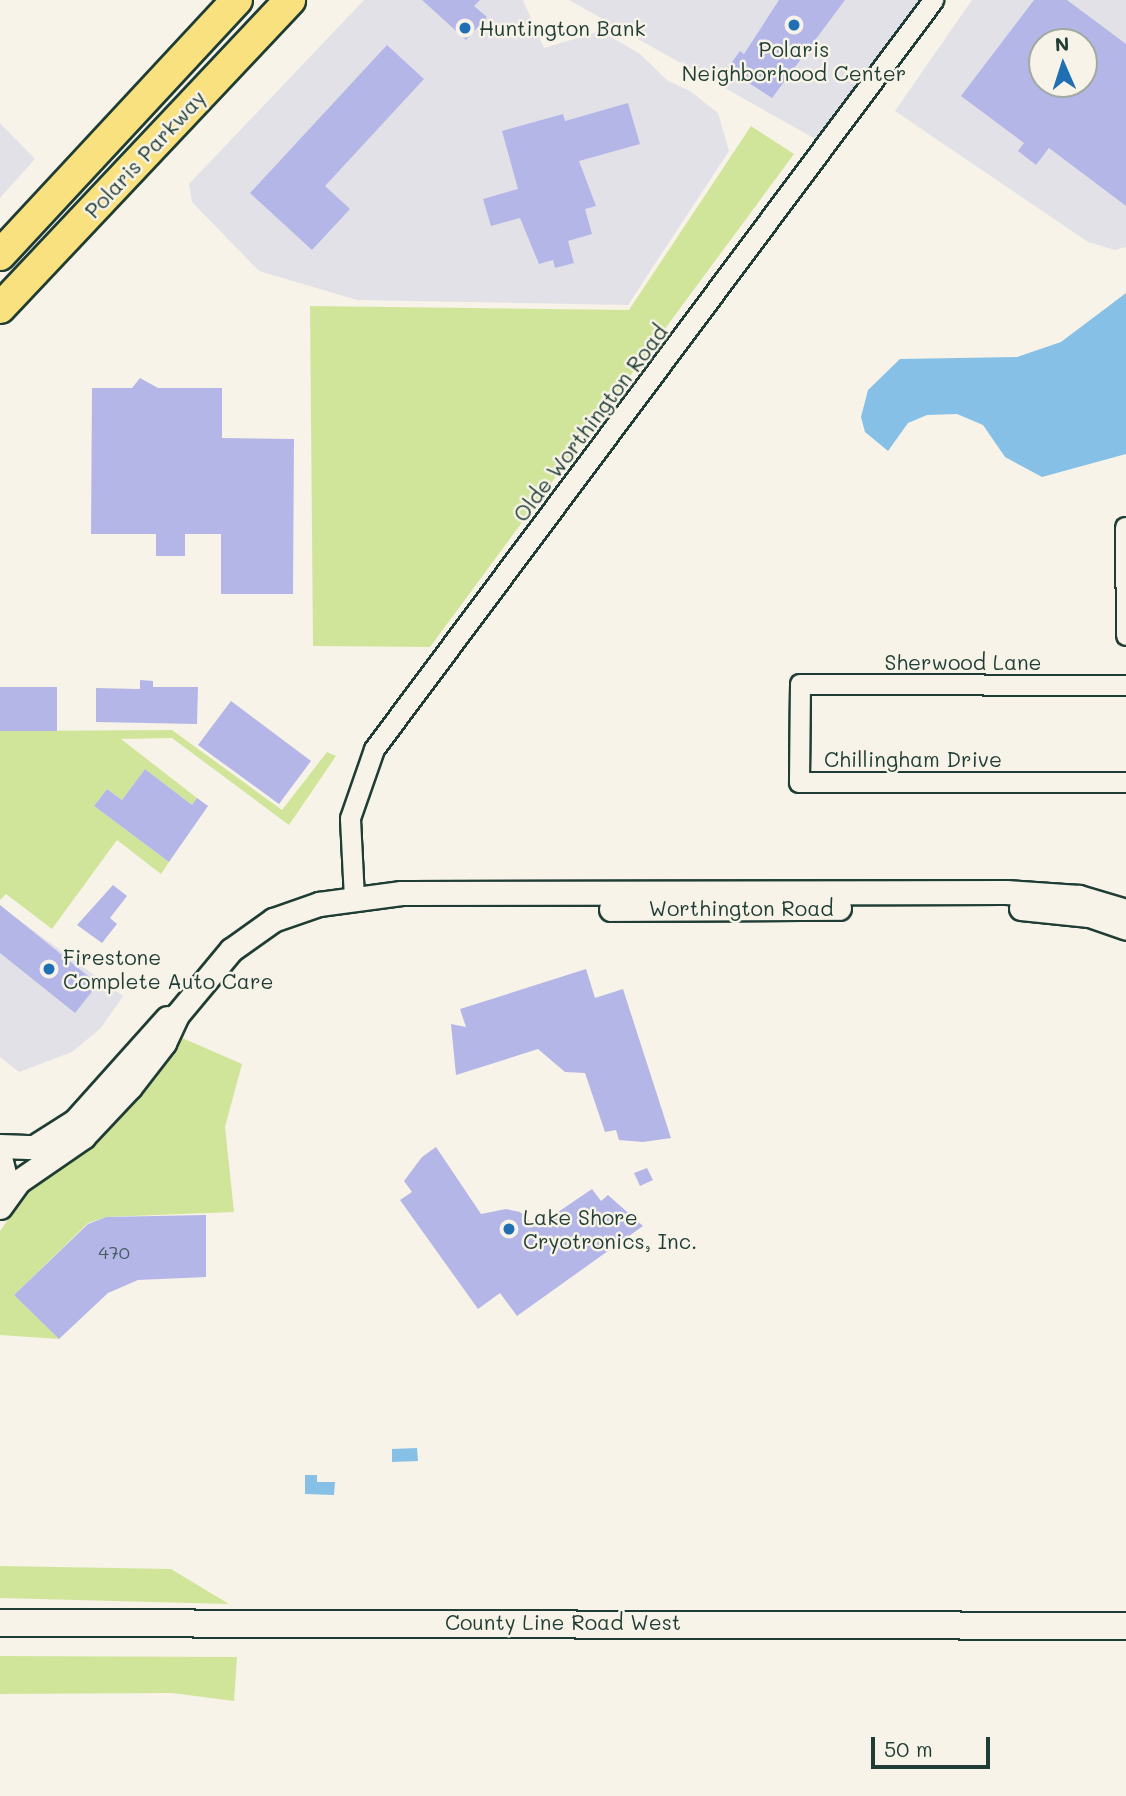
<!DOCTYPE html>
<html>
<head>
<meta charset="utf-8">
<style>
  body { margin:0 }
  #map { position:relative; width:1126px; height:1796px; overflow:hidden; background:#f7f3e8; font-family:Mali,sans-serif }
  div>[style] { position:absolute }
  .built>* { inset:0; background:#e3e1e8 }
  .green>* { inset:0; background:#d1e59a }
  .water>* { inset:0; background:#87c0e6 }
  .building>* { inset:0; background:#b4b6e7 }
  .roads { filter:drop-shadow(2px 0 #1f3d34) drop-shadow(-2px 0 #1f3d34) drop-shadow(0 2px #1f3d34) drop-shadow(0 -2px #1f3d34) }
  .minor>* { height:19px; margin:-9.5px; padding:0 9.5px; transform-origin:9.5px; border-radius:9.5px; background:#f7f3e8 }
  .tertiary>* { height:23px; margin:-11.5px; padding:0 11.5px; transform-origin:11.5px; border-radius:11.5px; background:#f7f3e8 }
  .secondary>* { height:26px; margin:-13px; padding:0 13px; transform-origin:13px; border-radius:13px; background:#f7f3e8 }
  .primary>* { height:30px; margin:-15px; padding:0 15px; transform-origin:15px; border-radius:15px; background:#fae180 }
  .dots>* { width:19px; height:19px; translate:-50% -50%; box-sizing:border-box; border:4px solid #f7f3e8; border-radius:50% }
  span { translate:-50% -50%; white-space:nowrap; text-align:center; line-height:1.15; -webkit-text-stroke:5px #f7f3e8; paint-order:stroke }
  .number-label { font-size:18px; color:#445b61 }
  .number-label span { -webkit-text-stroke-width:0 }
  .poi-label { font-size:21px; color:#1f3d34 }
  .left { translate:0 -50%; text-align:left }
  .street-label { font-size:21px; color:#1f3d34 }
  .north { position:absolute; left:1028px; top:28px; width:70px; height:70px; box-sizing:border-box; background:#f7f3e8; border:2px solid #a1aaa0; border-radius:50%; rotate:357deg; font-size:19px; font-weight:700; line-height:28px; text-align:center; color:#1f3d34 }
  .north::after { content:''; display:block; margin:auto; width:24px; height:32px; background:#1f6fb2; clip-path:polygon(50% 0,100% 100%,50% 72%,0 100%) }
  .scale { position:absolute; left:871px; top:1737px; width:119px; height:32px; box-sizing:border-box; border:4px solid #1f3d34; border-top:0; padding-left:9px; font-size:21px; line-height:24px; white-space:nowrap; color:#1f3d34; -webkit-text-stroke:5px #f7f3e8; paint-order:stroke }
</style>
</head>
<body>
<div id="map">
  <div class="built">
    <i style="clip-path:polygon(364px 0,523px 0,544px 48px,601px 31px,640px 54px,668px 81px,690px 91px,718px 113px,729px 151px,628px 305px,357px 300px,259px 271px,192px 202px,189px 184px)"></i>
    <i style="clip-path:polygon(569px 0,935px 0,826px 145px)"></i>
    <i style="clip-path:polygon(evenodd,972px 0,1126px 0,1126px 247px,1115px 250px,1088px 242px,895px 111px,972px 0,1042px 42px,1084px 42px,1084px 84px,1042px 84px,1042px 42px)"></i>
    <i style="clip-path:polygon(0 123px,35px 159px,0 198px)"></i>
    <i style="clip-path:polygon(0 906px,123px 996px,101px 1028px,72px 1052px,19px 1072px,0 1057px)"></i>
  </div>
  <div class="green">
    <i style="clip-path:polygon(751px 126px,794px 154px,430px 647px,313px 646px,310px 306px,629px 310px)"></i>
    <i style="clip-path:polygon(172px 730px,282px 810px,327px 752px,336px 756px,289px 825px,172px 738px,121px 739px,197px 798px,192px 805px,145px 769px,122px 800px,107px 789px,94px 806px,169px 862px,161px 874px,117px 840px,52px 929px,6px 894px,0 900px,0 731px)"></i>
    <i style="clip-path:polygon(180px 1037px,242px 1064px,225px 1127px,234px 1212px,106px 1217px,88px 1223px,14px 1295px,59px 1339px,0 1335px,0 1231px,33px 1184px)"></i>
    <i style="clip-path:polygon(0 1566px,171px 1569px,229px 1604px,0 1598px)"></i>
    <i style="clip-path:polygon(0 1656px,237px 1657px,234px 1701px,172px 1693px,0 1694px)"></i>
  </div>
  <div class="water">
    <i style="clip-path:polygon(1126px 293px,1126px 454px,1042px 477px,1005px 457px,983px 425px,957px 414px,927px 415px,908px 423px,888px 451px,865px 432px,861px 417px,868px 390px,900px 359px,1017px 357px,1061px 342px)"></i>
    <i style="clip-path:polygon(417px 1448px,418px 1461px,392px 1462px,392px 1449px)"></i>
    <i style="clip-path:polygon(305px 1475px,317px 1475px,317px 1482px,335px 1482px,334px 1495px,305px 1494px)"></i>
  </div>
  <div class="building">
    <i style="clip-path:polygon(422px 0,480px 0,474px 6px,487px 17px,466px 40px)"></i>
    <i style="clip-path:polygon(779px 0,845px 0,772px 98px,727px 69px,740px 51px,744px 54px)"></i>
    <i style="clip-path:polygon(evenodd,1034px 0,1067px 0,1126px 44px,1126px 206px,1049px 148px,1036px 165px,1018px 151px,1024px 143px,961px 96px,1034px 0,1042px 42px,1084px 42px,1084px 84px,1042px 84px,1042px 42px)"></i>
    <i style="clip-path:polygon(387px 45px,424px 79px,325px 186px,350px 209px,312px 250px,250px 193px)"></i>
    <i style="clip-path:polygon(628px 103px,640px 144px,579px 161px,596px 206px,585px 209px,592px 234px,568px 241px,574px 263px,555px 268px,553px 260px,539px 264px,520px 218px,491px 226px,483px 199px,518px 189px,502px 131px,563px 114px,565px 121px)"></i>
    <i style="clip-path:polygon(140px 378px,158px 388px,222px 388px,222px 438px,294px 439px,293px 594px,221px 594px,221px 534px,185px 534px,185px 556px,156px 556px,156px 534px,91px 534px,92px 388px,132px 388px)"></i>
    <i style="clip-path:polygon(140px 680px,153px 681px,153px 687px,198px 687px,197px 724px,96px 722px,96px 688px,140px 689px)"></i>
    <i style="clip-path:polygon(0 687px,57px 687px,57px 731px,0 731px)"></i>
    <i style="clip-path:polygon(231px 701px,311px 761px,279px 804px,198px 745px)"></i>
    <i style="clip-path:polygon(145px 769px,192px 805px,197px 798px,208px 806px,169px 862px,94px 806px,107px 789px,122px 800px)"></i>
    <i style="clip-path:polygon(113px 885px,127px 896px,110px 918px,117px 924px,102px 943px,77px 925px)"></i>
    <i style="clip-path:polygon(0 905px,98px 984px,75px 1013px,0 953px)"></i>
    <i style="clip-path:polygon(586px 969px,595px 998px,623px 989px,671px 1138px,643px 1142px,619px 1140px,616px 1130px,605px 1132px,585px 1073px,565px 1072px,538px 1049px,456px 1075px,451px 1024px,466px 1027px,460px 1009px)"></i>
    <i style="clip-path:polygon(436px 1147px,481px 1214px,506px 1209px,520px 1212px,536px 1227px,592px 1189px,601px 1201px,608px 1195px,643px 1226px,517px 1316px,500px 1293px,478px 1309px,400px 1200px,412px 1192px,404px 1181px,422px 1157px)"></i>
    <i style="clip-path:polygon(647px 1168px,653px 1180px,640px 1186px,634px 1173px)"></i>
    <i style="clip-path:polygon(206px 1215px,206px 1277px,138px 1280px,108px 1293px,59px 1339px,14px 1295px,88px 1224px,106px 1217px)"></i>
  </div>
  <div class="roads">
    <div class="minor">
      <i style="left:1125px;top:527px;width:108px;rotate:89.5deg"></i>
      <i style="left:1126px;top:685px;width:326px;rotate:-179.8deg"></i>
      <i style="left:800px;top:684px;width:98px;rotate:90.6deg"></i>
      <i style="left:799px;top:782px;width:327px"></i>
      <i style="left:354px;top:898px;width:80px;rotate:-92.9deg"></i>
      <i style="left:350px;top:818px;width:73px;rotate:-70.8deg"></i>
      <i style="left:374px;top:749px;width:935px;rotate:-53.26deg"></i>
    </div>
    <div class="tertiary">
      <i style="left:1021px;top:908px;width:68px;rotate:5.9deg"></i>
      <i style="left:1089px;top:915px;width:39px;rotate:19deg"></i>
      <i style="left:611px;top:909px;width:228px;rotate:-0.3deg"></i>
      <i style="left:0;top:1146px;width:34px;rotate:2deg"></i>
      <i style="left:34px;top:1147px;width:49px;rotate:-32.4deg"></i>
      <i style="left:75px;top:1121px;width:138px;rotate:-48.2deg"></i>
      <i style="left:0;top:1207px;width:32px;rotate:-54deg"></i>
      <i style="left:19px;top:1181px;width:78px;rotate:-34.5deg"></i>
      <i style="left:83px;top:1137px;width:69px;rotate:-46.8deg"></i>
      <i style="left:130px;top:1087px;width:56px;rotate:-52.3deg"></i>
      <i style="left:164px;top:1043px;width:31px;rotate:-65deg"></i>
      <i style="left:177px;top:1015px;width:85px;rotate:-50.3deg"></i>
      <i style="left:231px;top:950px;width:52px;rotate:-35.5deg"></i>
      <i style="left:273px;top:920px;width:49px;rotate:-19.2deg"></i>
      <i style="left:319px;top:904px;width:83px;rotate:-7.6deg"></i>
      <i style="left:401px;top:893px;width:605px;rotate:-0.09deg"></i>
      <i style="left:1006px;top:892px;width:73px;rotate:3.9deg"></i>
      <i style="left:1079px;top:897px;width:49px;rotate:16.6deg"></i>
    </div>
    <div class="secondary">
      <i style="left:0;top:1162px;width:16px;rotate:76deg"></i>
      <i style="left:4px;top:1178px;width:25px;rotate:99deg"></i>
      <i style="left:0;top:1623px;width:1126px;rotate:0.15deg"></i>
    </div>
    <div class="primary">
      <i style="left:0;top:255px;width:348px;rotate:-47.1deg"></i>
      <i style="left:0;top:308px;width:423px;rotate:-46.7deg"></i>
    </div>
  </div>
  <div class="dots">
    <i style="left:794px;top:25px;background:#1f6fb2"></i>
    <i style="left:465px;top:28px;background:#1f6fb2"></i>
    <i style="left:49px;top:969px;background:#1f6fb2"></i>
    <i style="left:509px;top:1229px;background:#1f6fb2"></i>
  </div>
  <div class="number-label">
    <span style="left:114px;top:1252px">470</span>
  </div>
  <div class="poi-label">
    <span class="left" style="left:479px;top:28px">Huntington Bank</span>
    <span style="left:794px;top:61px">Polaris<br>Neighborhood Center</span>
    <span class="left" style="left:63px;top:969px">Firestone<br>Complete Auto Care</span>
    <span class="left" style="left:523px;top:1229px">Lake Shore<br>Cryotronics, Inc.</span>
  </div>
  <div class="street-label">
    <span style="left:145px;top:154px;rotate:-47deg">Polaris Parkway</span>
    <span style="left:590px;top:423px;rotate:-53deg">Olde Worthington Road</span>
    <span style="left:963px;top:662px">Sherwood Lane</span>
    <span style="left:913px;top:759px">Chillingham Drive</span>
    <span style="left:741px;top:908px">Worthington Road</span>
    <span style="left:563px;top:1622px">County Line Road West</span>
  </div>
  <div class="north">N</div>
  <div class="scale">50 m</div>
</div>
</body>
</html>
